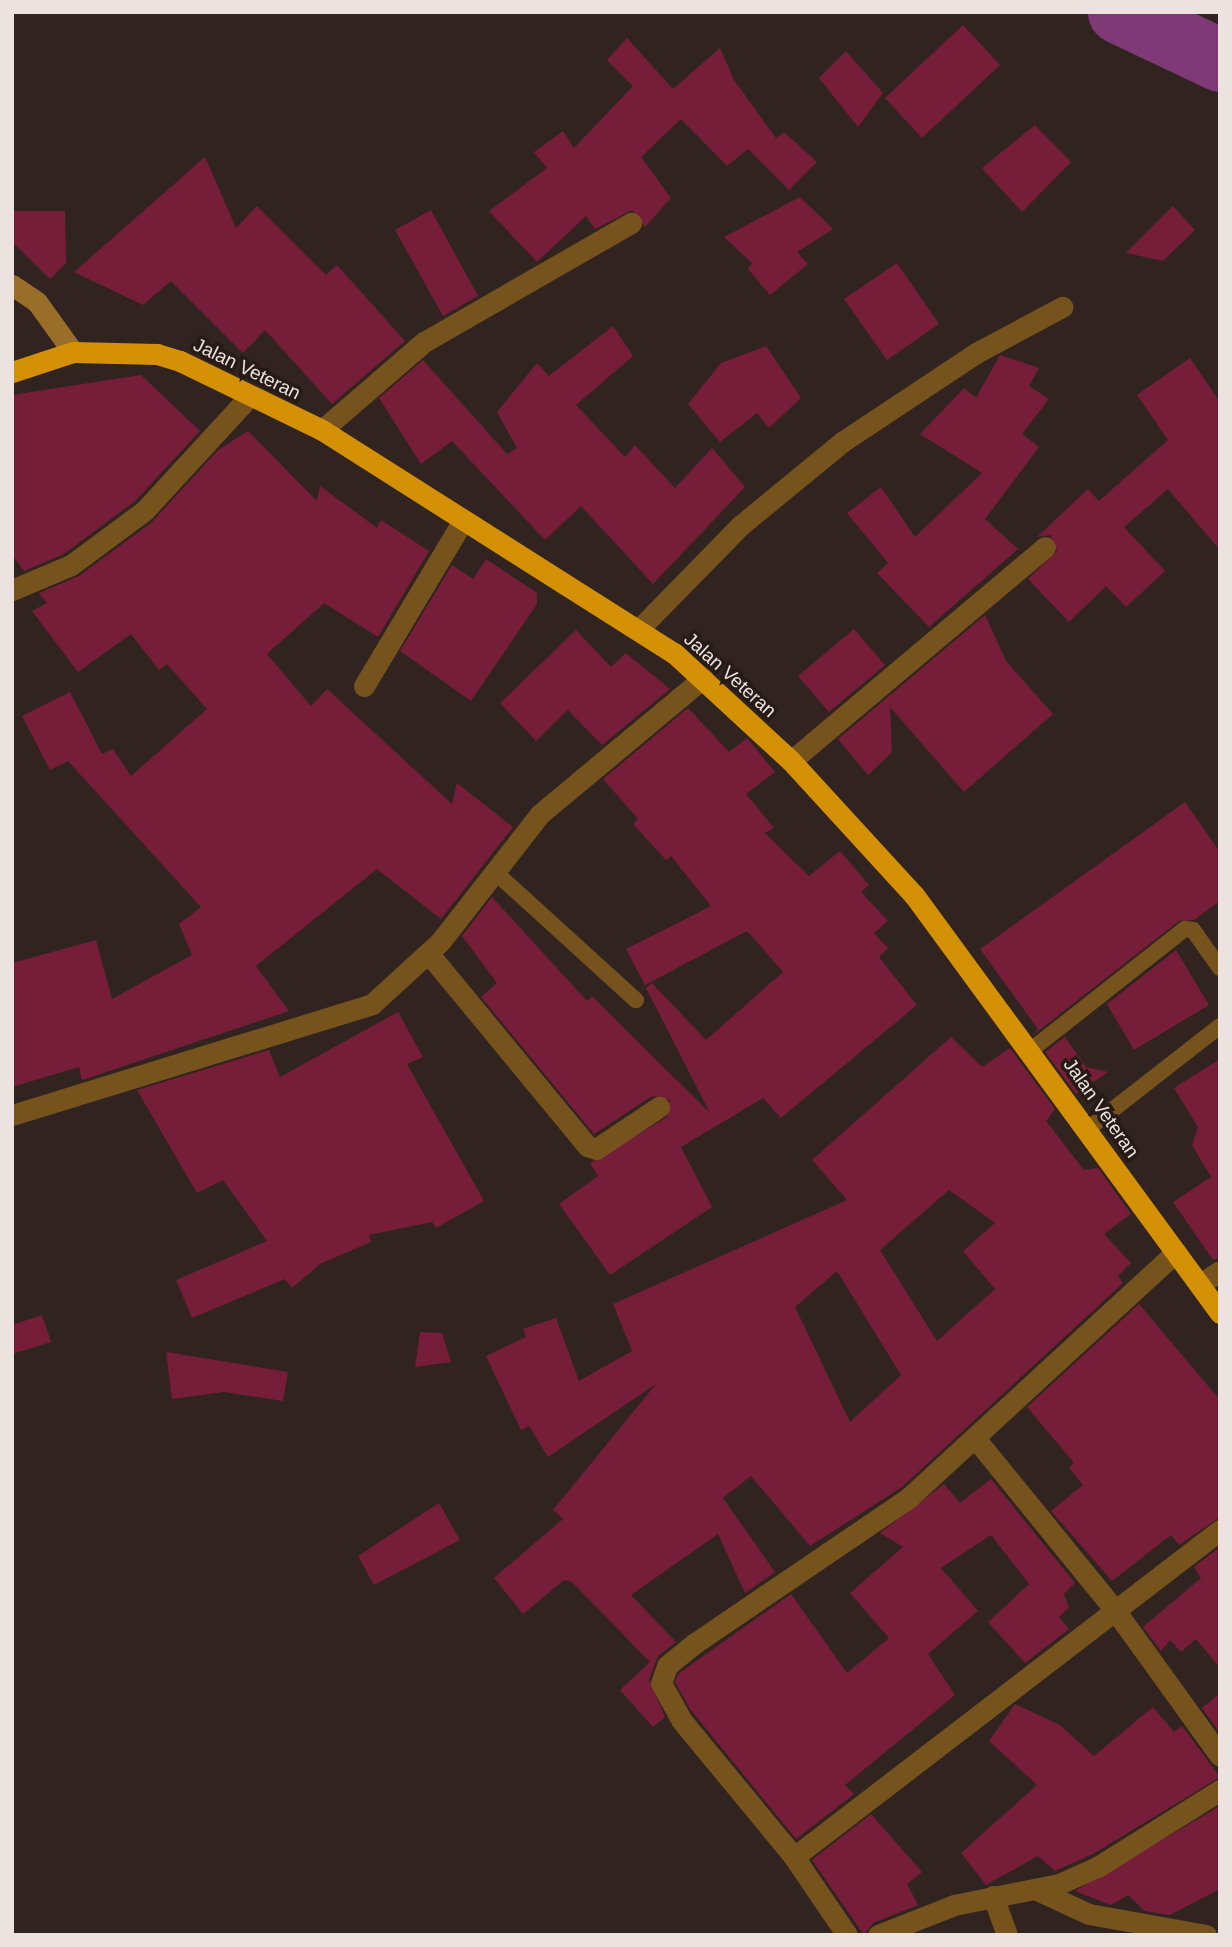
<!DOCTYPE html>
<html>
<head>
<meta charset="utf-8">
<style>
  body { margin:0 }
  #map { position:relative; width:1232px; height:1947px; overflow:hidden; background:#312420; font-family:Helvetica,sans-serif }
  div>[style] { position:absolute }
  .river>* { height:63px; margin:-31.5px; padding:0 31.5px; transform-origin:31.5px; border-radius:31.5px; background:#7e3976 }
  .building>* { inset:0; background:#761d39 }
  .lane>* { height:16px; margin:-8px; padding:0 8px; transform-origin:8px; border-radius:8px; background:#76531d }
  .street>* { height:21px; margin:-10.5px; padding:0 10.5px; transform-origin:10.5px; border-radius:10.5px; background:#76531d }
  .secondary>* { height:21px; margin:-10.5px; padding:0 10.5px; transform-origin:10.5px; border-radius:10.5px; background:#996e29 }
  .highway>* { height:21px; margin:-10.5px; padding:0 10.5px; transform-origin:10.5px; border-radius:10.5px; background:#d59106 }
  span { translate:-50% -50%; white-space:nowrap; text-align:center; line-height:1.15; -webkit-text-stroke:7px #271b16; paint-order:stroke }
  .street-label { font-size:19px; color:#ece3e0 }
  .frame { position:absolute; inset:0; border:14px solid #ece3e0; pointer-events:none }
</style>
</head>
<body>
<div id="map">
  <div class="river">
    <i style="left:1119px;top:12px;width:112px;rotate:25.4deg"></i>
  </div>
  <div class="building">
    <i style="clip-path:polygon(963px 25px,1000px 65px,922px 138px,885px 98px)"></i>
    <i style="clip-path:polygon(627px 38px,673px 89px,720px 48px,734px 80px,776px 138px,784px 132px,817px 162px,789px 190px,748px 149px,727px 166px,681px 119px,641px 157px,671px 198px,645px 227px,632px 210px,595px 229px,586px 216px,537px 262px,489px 211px,547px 168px,534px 152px,563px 131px,574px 148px,633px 86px,607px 60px)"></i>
    <i style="clip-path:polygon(846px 51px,883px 93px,858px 127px,819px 78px)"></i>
    <i style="clip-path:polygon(1035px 125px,1071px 162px,1022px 212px,982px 168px)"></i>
    <i style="clip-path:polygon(205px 157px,236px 228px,257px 206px,326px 275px,337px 265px,405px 341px,332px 404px,265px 330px,243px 353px,171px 281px,143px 305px,74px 272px)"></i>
    <i style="clip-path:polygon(800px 197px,833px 229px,797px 252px,808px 264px,770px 295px,748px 269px,752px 263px,724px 237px)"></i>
    <i style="clip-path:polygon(1173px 206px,1195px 230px,1163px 261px,1126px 253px)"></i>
    <i style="clip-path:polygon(431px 210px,478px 296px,443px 316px,395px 230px)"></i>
    <i style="clip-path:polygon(12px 211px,65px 211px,66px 263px,50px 279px,12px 242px)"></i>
    <i style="clip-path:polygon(897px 263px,939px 324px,887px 360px,844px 299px)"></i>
    <i style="clip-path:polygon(613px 326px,633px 356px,576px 405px,625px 457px,635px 445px,675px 488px,712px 448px,745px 487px,653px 584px,581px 506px,545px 540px,452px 441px,421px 464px,379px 398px,423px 360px,507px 454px,517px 448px,497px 412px,537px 363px,549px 376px)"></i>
    <i style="clip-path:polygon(766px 346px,801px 398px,769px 428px,757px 413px,720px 442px,688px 404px,721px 363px)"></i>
    <i style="clip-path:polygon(1000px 355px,1039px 368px,1029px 386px,1049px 399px,1022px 434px,1039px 447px,985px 519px,1018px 549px,929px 627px,877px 573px,888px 563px,847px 513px,881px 487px,915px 537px,982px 473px,920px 434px,964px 388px,976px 398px)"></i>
    <i style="clip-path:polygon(1190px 358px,1220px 402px,1220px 550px,1168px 489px,1124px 527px,1165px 571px,1126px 607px,1106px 586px,1069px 622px,1028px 579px,1057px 551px,1050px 535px,1037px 537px,1088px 489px,1099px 501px,1168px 440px,1137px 395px)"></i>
    <i style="clip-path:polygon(141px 375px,200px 431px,135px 501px,64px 554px,24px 571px,12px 555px,12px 395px)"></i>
    <i style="clip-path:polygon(248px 431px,317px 501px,320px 486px,377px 528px,381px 520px,429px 551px,378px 637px,324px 603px,267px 654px,311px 706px,327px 689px,452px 804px,457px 783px,513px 827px,441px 919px,377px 869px,256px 966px,289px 1011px,82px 1080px,79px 1067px,12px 1087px,12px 963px,96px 940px,112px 999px,192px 955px,179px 924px,201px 907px,68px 761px,50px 770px,22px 716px,70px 692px,102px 754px,113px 749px,131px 776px,207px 709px,167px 664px,159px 670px,131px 634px,78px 672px,32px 611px,47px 603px,39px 593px,79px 576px,152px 522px,218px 450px)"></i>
    <i style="clip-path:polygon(486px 559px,537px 593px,537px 604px,471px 701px,400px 651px,452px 565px,473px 579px)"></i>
    <i style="clip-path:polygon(985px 615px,1006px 661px,1053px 714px,964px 792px,890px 707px,892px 752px,868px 775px,838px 739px)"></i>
    <i style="clip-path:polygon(854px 629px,885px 665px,829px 712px,798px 676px)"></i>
    <i style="clip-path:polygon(576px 630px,611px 667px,626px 653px,670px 689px,602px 745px,568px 710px,536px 741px,500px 703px)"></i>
    <i style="clip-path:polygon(688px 708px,729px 752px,747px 738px,775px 772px,746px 794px,774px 828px,765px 833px,809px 876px,840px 851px,869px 885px,861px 892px,888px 921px,874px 933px,888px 948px,879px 957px,917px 1005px,781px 1118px,763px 1098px,681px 1147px,712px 1207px,610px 1275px,559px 1204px,598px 1176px,590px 1163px,667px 1117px,670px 1100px,652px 1096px,594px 1134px,481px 997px,497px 983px,462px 936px,492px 897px,587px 1001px,592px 996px,710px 1113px,646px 988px,652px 983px,706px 1040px,783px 972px,747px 931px,645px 985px,626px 949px,711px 906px,671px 856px,666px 860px,633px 824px,638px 819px,603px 779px)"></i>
    <i style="clip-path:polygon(1185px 802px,1220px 852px,1220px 901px,1194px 920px,1179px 921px,1033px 1035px,1038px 1029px,980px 949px)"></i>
    <i style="clip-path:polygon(1176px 950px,1209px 1005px,1134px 1050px,1107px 1004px)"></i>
    <i style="clip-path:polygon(398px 1012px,423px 1057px,407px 1064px,484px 1201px,436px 1228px,432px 1222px,369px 1235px,371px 1242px,320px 1264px,292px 1288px,285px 1279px,192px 1318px,176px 1280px,267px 1241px,223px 1180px,197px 1193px,137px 1090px,269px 1050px,280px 1077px)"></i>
    <i style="clip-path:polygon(evenodd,951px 1037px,982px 1067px,1010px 1048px,1055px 1109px,1046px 1121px,1084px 1170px,1098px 1168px,1131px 1214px,1104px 1234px,1131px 1263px,1118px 1276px,1123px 1283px,902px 1487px,810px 1546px,751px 1476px,723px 1498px,775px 1572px,745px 1593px,718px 1534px,631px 1595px,676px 1642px,658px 1656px,649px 1679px,665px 1717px,653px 1727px,620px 1690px,650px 1662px,572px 1582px,564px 1580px,523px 1614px,494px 1578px,563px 1519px,553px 1510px,656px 1384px,548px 1457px,529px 1426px,521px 1430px,486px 1356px,526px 1337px,523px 1329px,556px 1318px,579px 1381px,632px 1351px,613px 1304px,847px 1200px,812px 1160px,951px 1037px,949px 1190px,995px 1223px,963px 1251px,995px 1289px,937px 1341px,880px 1250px,949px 1190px,951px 1037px,837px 1271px,901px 1375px,850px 1422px,795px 1307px,837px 1271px)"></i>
    <i style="clip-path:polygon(1065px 1037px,1086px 1067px,1108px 1072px,1076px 1094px,1045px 1052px)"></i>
    <i style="clip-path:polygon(1220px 1059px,1220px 1258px,1213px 1260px,1173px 1202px,1211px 1177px,1192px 1145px,1198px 1127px,1174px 1088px)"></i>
    <i style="clip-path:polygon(1139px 1304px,1220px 1400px,1220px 1517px,1179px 1545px,1171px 1535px,1112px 1581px,1051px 1511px,1083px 1485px,1069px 1468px,1074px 1463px,1027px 1407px)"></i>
    <i style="clip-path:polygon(42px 1315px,51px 1342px,12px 1354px,12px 1325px)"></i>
    <i style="clip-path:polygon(420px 1332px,442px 1333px,451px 1362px,415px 1367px)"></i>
    <i style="clip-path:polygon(166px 1352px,288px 1372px,283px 1401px,224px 1392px,172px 1399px)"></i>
    <i style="clip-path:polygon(991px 1479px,1075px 1583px,1064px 1594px,1069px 1608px,1059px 1617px,1069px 1629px,1025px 1663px,988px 1622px,1029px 1584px,991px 1535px,941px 1568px,978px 1611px,928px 1654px,955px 1695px,845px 1785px,854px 1794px,796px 1839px,690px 1709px,675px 1682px,678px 1674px,791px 1594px,847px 1673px,889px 1638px,850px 1593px,903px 1547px,880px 1533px,944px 1484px,960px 1503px)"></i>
    <i style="clip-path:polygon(439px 1503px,460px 1540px,374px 1585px,358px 1556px)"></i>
    <i style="clip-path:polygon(1220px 1547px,1220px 1668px,1196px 1639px,1181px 1652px,1170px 1640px,1161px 1651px,1143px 1627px,1201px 1578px,1194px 1567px)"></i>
    <i style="clip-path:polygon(1220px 1693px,1220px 1733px,1202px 1708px)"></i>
    <i style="clip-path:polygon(1015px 1704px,1060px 1725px,1094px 1756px,1153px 1707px,1174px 1732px,1182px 1726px,1220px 1777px,1093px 1854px,1055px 1871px,1038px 1856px,986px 1885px,961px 1853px,1037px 1785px,989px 1741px)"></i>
    <i style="clip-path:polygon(1220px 1806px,1220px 1889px,1170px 1915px,1145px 1911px,1128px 1895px,1111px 1905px,1075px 1891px)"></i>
    <i style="clip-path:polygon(871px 1814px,922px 1872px,907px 1884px,918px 1905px,873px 1923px,864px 1935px,812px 1860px)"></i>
  </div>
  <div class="lane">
    <i style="left:494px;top:871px;width:192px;rotate:42.3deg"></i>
    <i style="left:1031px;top:1050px;width:196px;rotate:-38.2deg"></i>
    <i style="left:1185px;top:929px;width:8px;rotate:7deg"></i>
    <i style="left:1193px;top:930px;width:47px;rotate:54.6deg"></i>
    <i style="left:1088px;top:1129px;width:167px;rotate:-38deg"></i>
  </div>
  <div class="street">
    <i style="left:322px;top:430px;width:135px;rotate:-40.8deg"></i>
    <i style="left:424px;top:342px;width:239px;rotate:-29.9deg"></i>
    <i style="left:12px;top:590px;width:64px;rotate:-23deg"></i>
    <i style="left:71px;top:565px;width:91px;rotate:-36.5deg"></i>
    <i style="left:144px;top:511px;width:155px;rotate:-47.4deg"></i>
    <i style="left:640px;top:628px;width:144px;rotate:-45.6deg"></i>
    <i style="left:741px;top:525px;width:131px;rotate:-39.4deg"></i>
    <i style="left:842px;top:442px;width:161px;rotate:-33.6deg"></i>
    <i style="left:976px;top:353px;width:98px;rotate:-28.1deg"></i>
    <i style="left:364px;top:686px;width:191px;rotate:-59.1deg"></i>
    <i style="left:791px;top:761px;width:332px;rotate:-40.1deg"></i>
    <i style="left:429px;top:954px;width:249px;rotate:50.5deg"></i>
    <i style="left:587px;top:1146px;width:9px;rotate:18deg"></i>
    <i style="left:596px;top:1149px;width:76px;rotate:-33.7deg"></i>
    <i style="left:12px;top:1115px;width:377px;rotate:-17.1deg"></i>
    <i style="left:372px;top:1004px;width:92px;rotate:-42.4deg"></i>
    <i style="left:440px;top:942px;width:162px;rotate:-52deg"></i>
    <i style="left:540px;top:814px;width:212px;rotate:-39.8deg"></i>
    <i style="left:1176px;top:1252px;width:362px;rotate:137.4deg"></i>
    <i style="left:910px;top:1497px;width:260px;rotate:145.8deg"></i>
    <i style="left:695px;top:1643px;width:36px;rotate:141deg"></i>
    <i style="left:667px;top:1666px;width:18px;rotate:109deg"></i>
    <i style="left:661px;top:1683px;width:43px;rotate:61.1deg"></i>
    <i style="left:682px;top:1721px;width:176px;rotate:50.5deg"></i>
    <i style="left:794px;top:1857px;width:537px;rotate:-37.51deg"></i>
    <i style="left:1200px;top:1284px;width:24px;rotate:-33deg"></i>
    <i style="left:975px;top:1438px;width:225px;rotate:50.9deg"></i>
    <i style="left:1117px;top:1613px;width:176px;rotate:54.2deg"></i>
    <i style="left:794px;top:1857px;width:94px;rotate:55.8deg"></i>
    <i style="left:1037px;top:1890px;width:57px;rotate:24.8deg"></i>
    <i style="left:1089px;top:1914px;width:119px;rotate:10.2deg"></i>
    <i style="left:993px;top:1896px;width:41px;rotate:70.3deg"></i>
    <i style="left:878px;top:1935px;width:82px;rotate:-21.5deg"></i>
    <i style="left:954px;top:1905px;width:107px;rotate:-11.3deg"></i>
    <i style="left:1059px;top:1884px;width:44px;rotate:-24.2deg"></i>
    <i style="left:1099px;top:1866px;width:143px;rotate:-32.1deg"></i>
  </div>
  <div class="secondary">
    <i style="left:12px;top:285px;width:30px;rotate:34deg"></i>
    <i style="left:37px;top:302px;width:62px;rotate:54.2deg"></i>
  </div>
  <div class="highway">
    <i style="left:12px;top:372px;width:64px;rotate:-18.2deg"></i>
    <i style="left:73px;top:352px;width:84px;rotate:1.4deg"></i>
    <i style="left:157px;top:354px;width:24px;rotate:17deg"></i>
    <i style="left:180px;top:361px;width:158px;rotate:25.9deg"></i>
    <i style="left:322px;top:430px;width:417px;rotate:32.4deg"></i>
    <i style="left:674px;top:653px;width:159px;rotate:42.7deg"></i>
    <i style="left:791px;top:761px;width:182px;rotate:47.5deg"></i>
    <i style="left:914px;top:895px;width:518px;rotate:53.79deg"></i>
  </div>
  <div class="street-label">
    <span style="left:247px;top:369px;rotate:26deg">Jalan Veteran</span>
    <span style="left:730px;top:675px;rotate:42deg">Jalan Veteran</span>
    <span style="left:1101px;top:1108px;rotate:55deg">Jalan Veteran</span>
  </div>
  <div class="frame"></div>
</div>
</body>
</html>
